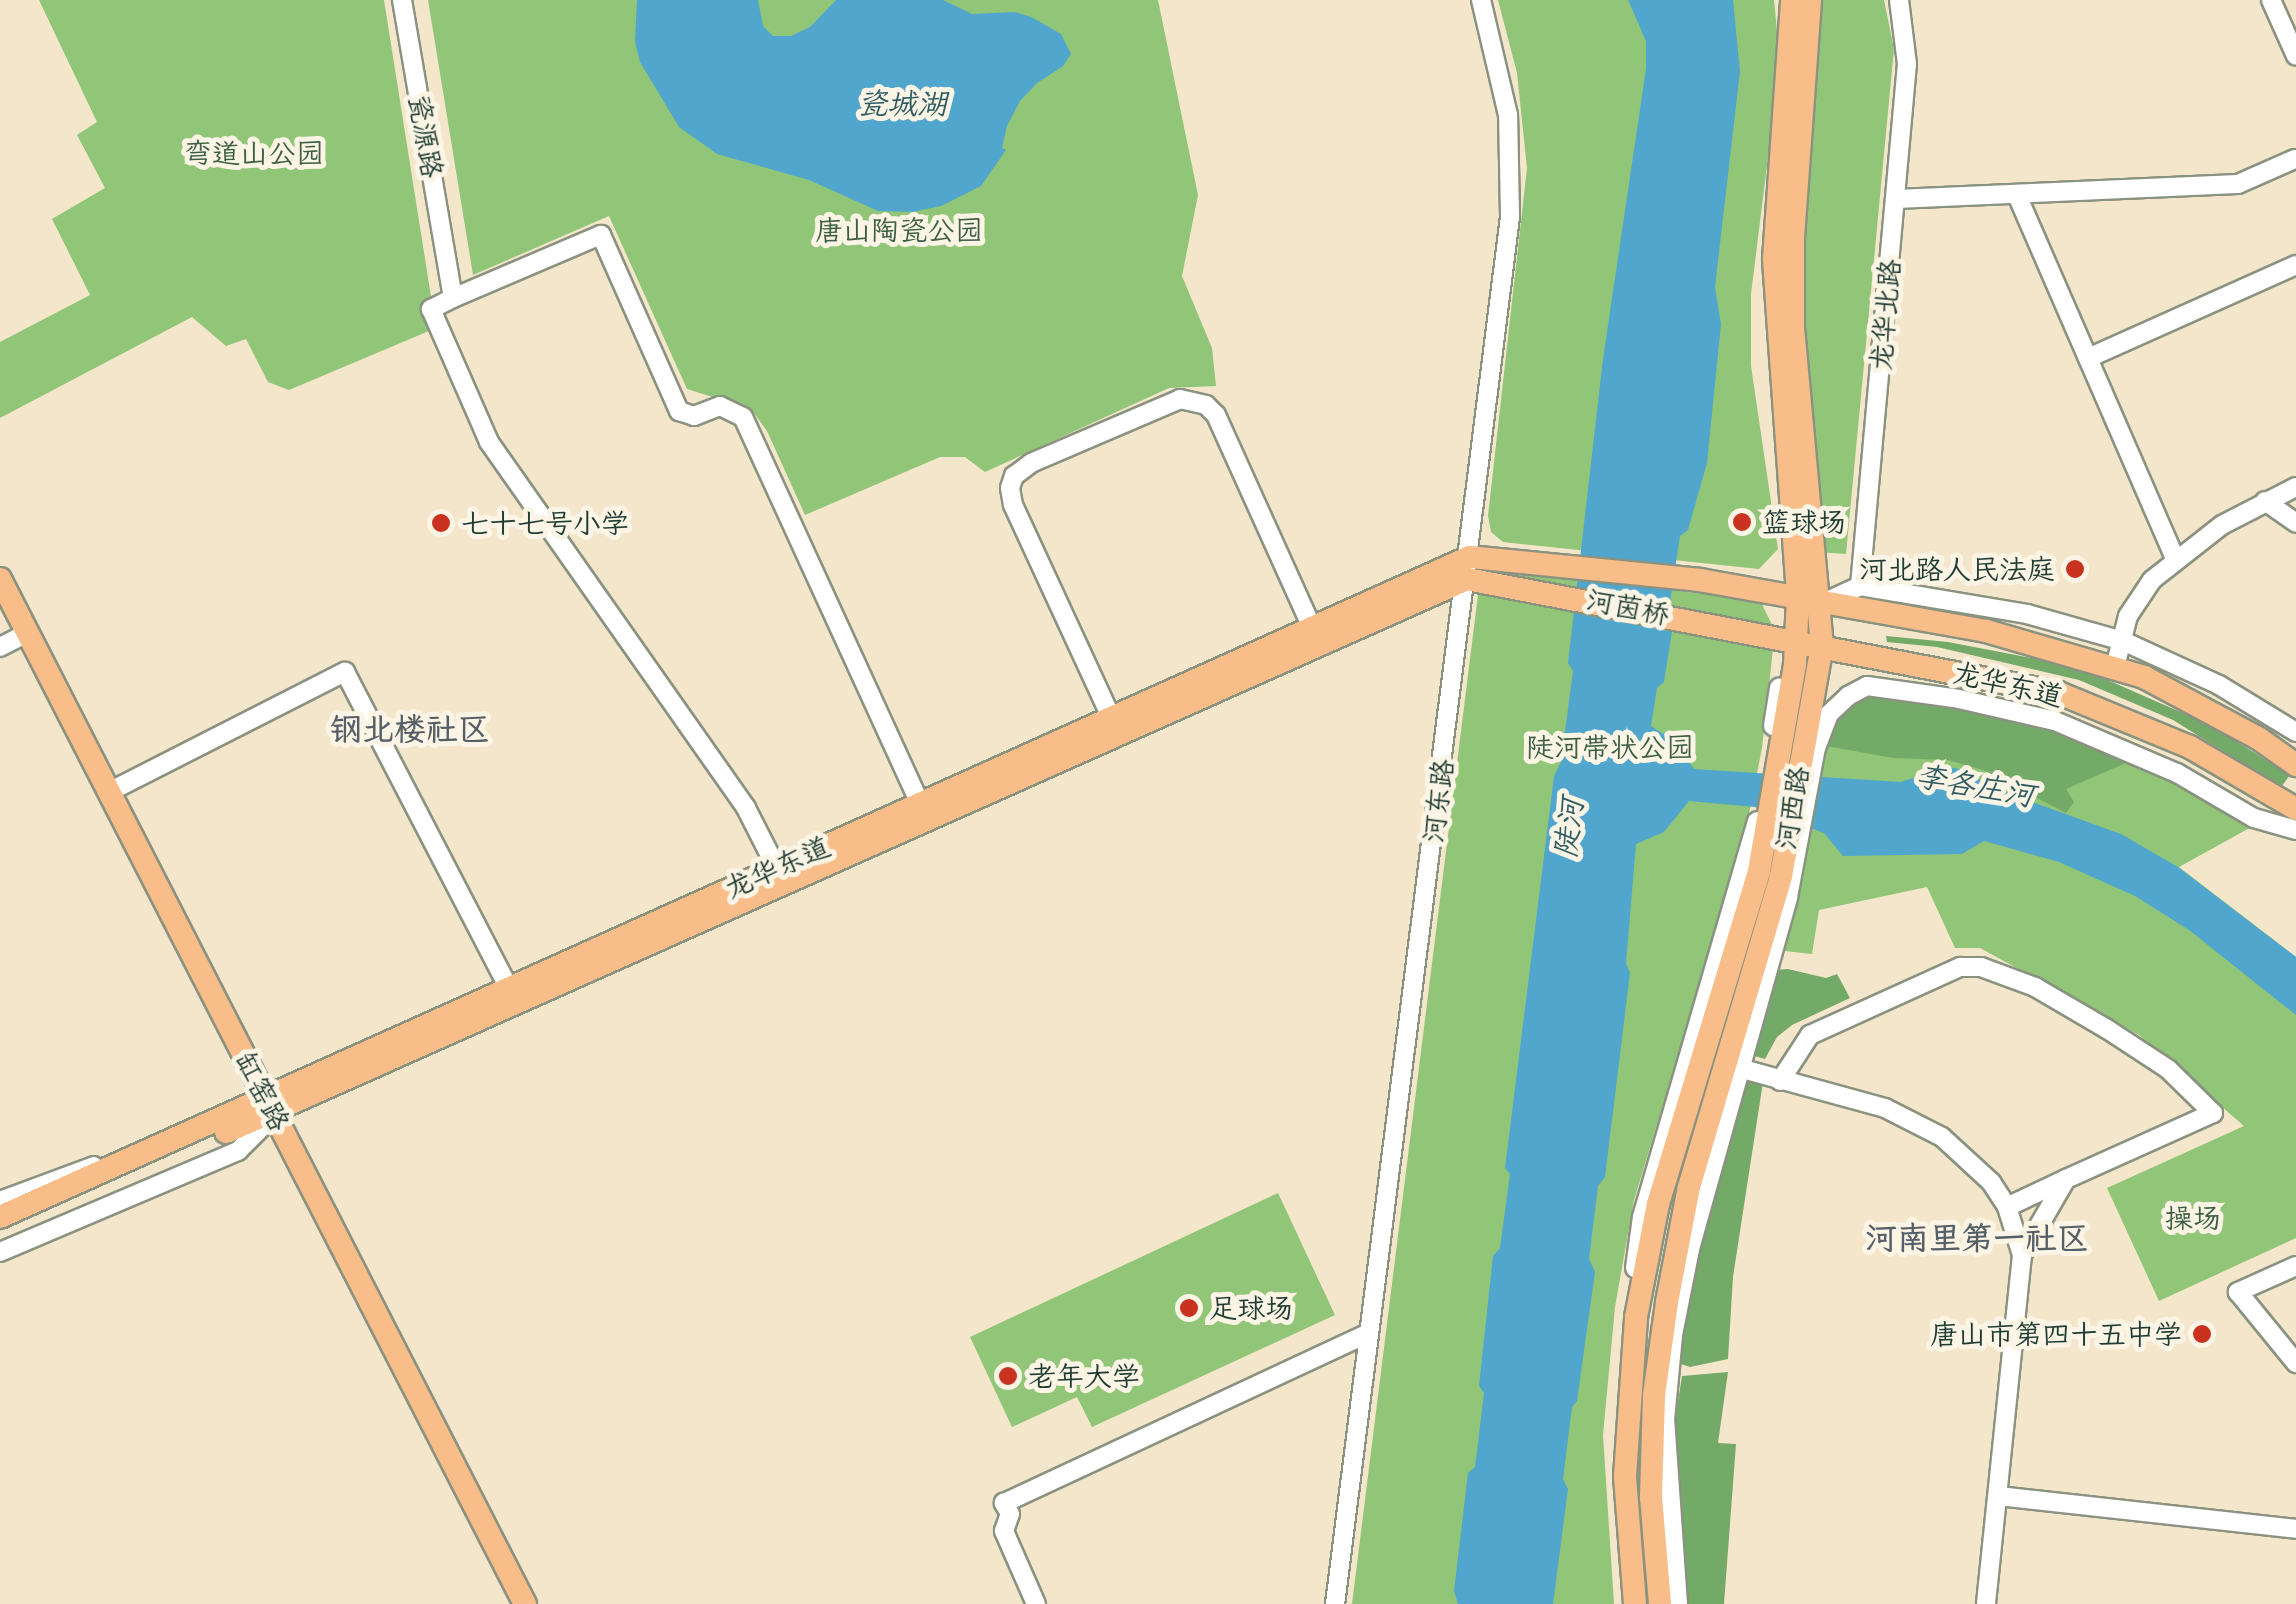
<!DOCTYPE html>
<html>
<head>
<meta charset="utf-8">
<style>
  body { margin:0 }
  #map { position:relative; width:2296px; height:1604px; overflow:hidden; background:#f4e6cb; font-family:"Shantell Sans","LXGW WenKai TC",sans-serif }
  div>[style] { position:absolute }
  .green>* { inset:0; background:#91c577 }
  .forest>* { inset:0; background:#74aa68 }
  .water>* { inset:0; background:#51a6cd }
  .roads { filter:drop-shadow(2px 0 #8a9280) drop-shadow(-2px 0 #8a9280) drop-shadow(0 2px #8a9280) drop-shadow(0 -2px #8a9280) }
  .minor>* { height:18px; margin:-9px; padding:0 9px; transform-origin:9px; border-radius:9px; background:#fff }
  .major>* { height:22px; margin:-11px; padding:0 11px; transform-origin:11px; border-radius:11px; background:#f8bd88 }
  .dots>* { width:28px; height:28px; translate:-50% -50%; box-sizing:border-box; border:5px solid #fcf5e5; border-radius:50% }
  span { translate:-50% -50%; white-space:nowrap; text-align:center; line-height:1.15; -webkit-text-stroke:10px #fcf5e5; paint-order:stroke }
  .street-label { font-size:28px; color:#1f3d34 }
  .park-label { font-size:28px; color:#3c5f45 }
  .poi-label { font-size:28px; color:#1f3d34 }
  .left { translate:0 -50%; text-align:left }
  .right { translate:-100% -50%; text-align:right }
  .water-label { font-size:30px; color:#2e5c62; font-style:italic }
  .quarter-label { font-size:32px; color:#555f67; font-weight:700 }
</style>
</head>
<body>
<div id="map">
  <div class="green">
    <i style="clip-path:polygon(39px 0,384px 0,436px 328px,289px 390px,268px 382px,246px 339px,226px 346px,192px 317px,0 418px,0 342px,90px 295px,52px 219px,105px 188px,77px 135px,97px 122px)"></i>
    <i style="clip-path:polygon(428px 0,1158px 0,1198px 195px,1182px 276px,1212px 348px,1216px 386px,1169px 388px,985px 472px,965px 457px,940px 457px,805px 515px,767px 431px,751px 409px,687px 389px,609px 216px,473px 275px)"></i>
    <i style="clip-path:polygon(1498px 0,1774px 0,1780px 61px,1751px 294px,1751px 366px,1778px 549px,1759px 569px,1503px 542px,1491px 532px,1488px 516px,1527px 168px,1517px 73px)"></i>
    <i style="clip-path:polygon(1816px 0,1884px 0,1894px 49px,1846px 554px,1818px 552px,1798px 257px,1817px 85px)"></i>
    <i style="clip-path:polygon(1507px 572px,1760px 600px,1775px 631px,1762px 748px,1744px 839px,1634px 1200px,1615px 1307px,1603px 1435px,1614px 1604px,1352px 1604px,1478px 595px,1491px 578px)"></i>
    <i style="clip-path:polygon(1833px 712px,2007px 713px,2181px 779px,2255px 825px,2179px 867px,2296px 957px,2296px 1238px,2159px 1301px,2107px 1188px,2244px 1126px,2139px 1035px,1980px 948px,1955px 948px,1927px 887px,1819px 910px,1812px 954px,1785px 951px)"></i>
    <i style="clip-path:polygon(1278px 1193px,1335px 1315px,1092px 1427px,1077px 1397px,1012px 1427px,970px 1337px)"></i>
  </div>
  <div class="forest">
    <i style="clip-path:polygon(1886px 636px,1948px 642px,2078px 667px,2210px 725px,2290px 775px,2281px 787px,2173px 720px,2079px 680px,1937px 647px,1887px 642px)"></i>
    <i style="clip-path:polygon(1866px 693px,2007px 713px,2135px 759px,2066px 789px,2074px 802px,2066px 813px,1983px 770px,1948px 760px,1893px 758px,1826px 746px,1833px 712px)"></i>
    <i style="clip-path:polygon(1788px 969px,1826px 978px,1837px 974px,1850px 998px,1792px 1025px,1777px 1037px,1765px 1059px,1751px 1055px,1775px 970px)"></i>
    <i style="clip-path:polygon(1744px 1080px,1763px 1082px,1733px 1277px,1728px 1359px,1690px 1367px,1678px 1363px,1697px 1247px)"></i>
    <i style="clip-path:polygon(1728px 1372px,1718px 1443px,1736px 1444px,1724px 1604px,1684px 1604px,1676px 1483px,1675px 1421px,1682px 1376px)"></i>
  </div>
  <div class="water">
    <i style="clip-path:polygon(637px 0,758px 0,763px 26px,773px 36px,791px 36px,810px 27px,836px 0,943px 0,972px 14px,1015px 12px,1031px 17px,1061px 34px,1071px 54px,1063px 66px,1037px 83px,1020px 101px,1007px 126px,1002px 148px,1006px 150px,981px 186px,941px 206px,913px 212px,878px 211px,809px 180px,717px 154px,679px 127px,640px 62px,635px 42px)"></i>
    <i style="clip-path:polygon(1628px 0,1733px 0,1740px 71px,1715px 287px,1721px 324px,1707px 463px,1688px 530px,1680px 536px,1669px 609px,1674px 619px,1664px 682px,1657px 688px,1651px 726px,1674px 741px,1694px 769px,1901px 782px,1947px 767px,1965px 770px,1988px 786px,2121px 834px,2178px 867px,2296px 957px,2296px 1015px,2189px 930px,2135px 896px,2059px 862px,1984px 841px,1962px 854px,1843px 856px,1824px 833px,1755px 807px,1689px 801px,1664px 832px,1636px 844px,1626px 963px,1630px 973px,1605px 1177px,1598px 1186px,1589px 1259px,1595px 1272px,1577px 1401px,1572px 1407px,1563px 1479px,1568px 1489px,1553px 1604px,1458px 1604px,1454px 1591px,1468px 1473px,1475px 1467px,1484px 1393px,1479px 1386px,1493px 1256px,1500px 1248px,1510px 1174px,1505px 1168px,1554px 776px,1561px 762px,1573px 671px,1568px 663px,1603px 359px,1646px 69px,1646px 41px)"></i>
  </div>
  <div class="roads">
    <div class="minor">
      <i style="left:402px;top:0;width:302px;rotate:80.3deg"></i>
      <i style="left:453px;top:298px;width:161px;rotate:-23.1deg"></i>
      <i style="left:601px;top:235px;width:193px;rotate:66.1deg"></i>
      <i style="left:679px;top:411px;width:16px;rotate:18deg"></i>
      <i style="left:694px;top:416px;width:28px;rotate:-21deg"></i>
      <i style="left:720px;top:406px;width:25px;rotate:26deg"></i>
      <i style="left:743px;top:417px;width:425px;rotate:65.4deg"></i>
      <i style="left:2271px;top:0;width:61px;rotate:65.9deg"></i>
      <i style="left:2017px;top:195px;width:396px;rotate:66.5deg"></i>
      <i style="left:1896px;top:199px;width:342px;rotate:-2.5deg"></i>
      <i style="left:2238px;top:184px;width:62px;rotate:-23.7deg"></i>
      <i style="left:453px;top:298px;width:25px;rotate:153deg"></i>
      <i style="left:431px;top:309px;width:145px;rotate:66.4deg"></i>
      <i style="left:489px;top:442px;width:447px;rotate:54.9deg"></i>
      <i style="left:746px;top:808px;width:66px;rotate:63deg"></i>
      <i style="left:2088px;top:358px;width:228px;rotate:-24.1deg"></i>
      <i style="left:2265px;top:501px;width:38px;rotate:35deg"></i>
      <i style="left:1860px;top:586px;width:169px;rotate:9.5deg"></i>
      <i style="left:2027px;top:614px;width:100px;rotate:15.7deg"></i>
      <i style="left:2123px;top:641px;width:106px;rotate:24.6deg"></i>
      <i style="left:2219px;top:685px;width:90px;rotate:31.4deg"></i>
      <i style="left:1821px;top:604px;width:43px;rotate:-24.8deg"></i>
      <i style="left:1860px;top:586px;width:524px;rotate:-84.86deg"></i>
      <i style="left:1907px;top:64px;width:64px;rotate:-97.1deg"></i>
      <i style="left:0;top:647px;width:31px;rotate:-27deg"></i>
      <i style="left:2115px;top:667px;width:53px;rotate:-75.7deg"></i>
      <i style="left:2128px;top:616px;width:43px;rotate:-56.3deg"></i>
      <i style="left:2152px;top:580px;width:89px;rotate:-38.2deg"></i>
      <i style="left:2222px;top:525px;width:83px;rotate:-27.2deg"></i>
      <i style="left:1111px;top:717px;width:234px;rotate:-114.8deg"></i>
      <i style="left:1013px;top:505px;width:17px;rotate:-100deg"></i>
      <i style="left:1010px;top:488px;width:13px;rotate:-72deg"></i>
      <i style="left:1014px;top:476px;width:21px;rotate:-37deg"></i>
      <i style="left:1031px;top:463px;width:162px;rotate:-23.2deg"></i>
      <i style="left:1180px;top:399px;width:27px;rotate:13deg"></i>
      <i style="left:1206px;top:405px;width:14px;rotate:45deg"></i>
      <i style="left:1216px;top:415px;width:230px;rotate:65.7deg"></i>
      <i style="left:1773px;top:726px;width:39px;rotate:-81deg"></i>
      <i style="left:109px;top:792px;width:265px;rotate:-27deg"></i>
      <i style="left:345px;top:672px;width:355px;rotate:62.6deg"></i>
      <i style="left:1739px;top:1068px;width:151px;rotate:15.3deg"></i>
      <i style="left:1885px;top:1108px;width:64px;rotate:27deg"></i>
      <i style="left:1942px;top:1137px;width:67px;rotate:42.6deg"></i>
      <i style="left:1991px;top:1182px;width:30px;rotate:57deg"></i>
      <i style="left:2007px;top:1207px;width:50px;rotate:72.6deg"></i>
      <i style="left:1780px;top:1081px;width:55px;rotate:-56.9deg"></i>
      <i style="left:1810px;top:1035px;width:165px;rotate:-24.4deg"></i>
      <i style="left:1960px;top:967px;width:21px"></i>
      <i style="left:1981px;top:967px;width:58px;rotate:20.3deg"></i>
      <i style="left:2035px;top:987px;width:83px;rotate:30.3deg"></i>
      <i style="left:2107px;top:1029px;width:73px;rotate:33.3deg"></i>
      <i style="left:2168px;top:1069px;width:63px;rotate:44.4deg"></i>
      <i style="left:2213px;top:1113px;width:161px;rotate:155.8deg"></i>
      <i style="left:2066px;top:1179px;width:88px;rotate:120.1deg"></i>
      <i style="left:2022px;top:1255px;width:351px;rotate:95.9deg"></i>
      <i style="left:0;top:1201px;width:100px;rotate:-20.4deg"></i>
      <i style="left:2007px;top:1207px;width:65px;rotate:-25.4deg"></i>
      <i style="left:0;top:1252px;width:259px;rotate:-23deg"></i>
      <i style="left:238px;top:1151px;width:51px;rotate:-45deg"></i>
      <i style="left:2296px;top:1266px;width:64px;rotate:155.9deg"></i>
      <i style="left:2238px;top:1292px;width:92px;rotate:50.8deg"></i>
      <i style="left:1635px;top:1268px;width:51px;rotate:-82.2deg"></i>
      <i style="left:1642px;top:1217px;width:412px;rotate:-73.8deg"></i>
      <i style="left:1998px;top:1496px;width:300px;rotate:6.3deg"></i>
      <i style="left:1036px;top:1604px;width:80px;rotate:-113.7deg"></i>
      <i style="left:1004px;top:1531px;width:18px;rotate:-71deg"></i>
      <i style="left:1010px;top:1514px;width:13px;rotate:-119deg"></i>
      <i style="left:1004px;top:1503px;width:402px;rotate:-25deg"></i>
      <i style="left:1335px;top:1604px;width:1399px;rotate:-82.81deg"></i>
      <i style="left:1510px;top:216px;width:101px;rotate:-91.1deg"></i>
      <i style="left:1508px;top:115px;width:118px;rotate:-103.2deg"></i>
      <i style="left:1678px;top:1604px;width:184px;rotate:-94deg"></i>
      <i style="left:1665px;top:1420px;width:85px;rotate:-84.6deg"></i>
      <i style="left:1673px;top:1335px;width:88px;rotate:-78.8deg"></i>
      <i style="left:1690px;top:1249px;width:365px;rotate:-74.4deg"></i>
      <i style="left:1788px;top:897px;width:152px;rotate:-79.4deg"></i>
      <i style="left:1816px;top:748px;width:36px;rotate:-69deg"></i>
      <i style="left:1829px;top:714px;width:26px;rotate:-43deg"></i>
      <i style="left:1848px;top:696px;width:21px;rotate:-28deg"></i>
      <i style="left:1867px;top:686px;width:93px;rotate:8deg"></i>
      <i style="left:1959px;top:699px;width:98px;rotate:12.9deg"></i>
      <i style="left:2055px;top:721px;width:133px;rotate:23.1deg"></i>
      <i style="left:2177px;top:773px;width:89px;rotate:30.3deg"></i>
      <i style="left:2254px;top:818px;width:44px;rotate:15.9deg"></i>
    </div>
    <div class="major">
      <i style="left:0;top:579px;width:1152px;rotate:62.88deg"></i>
      <i style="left:226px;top:1132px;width:1359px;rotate:-24.02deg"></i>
      <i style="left:1467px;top:579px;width:603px;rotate:10.9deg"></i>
      <i style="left:2059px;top:693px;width:142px;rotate:22.4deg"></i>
      <i style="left:2190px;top:747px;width:123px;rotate:30.3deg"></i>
      <i style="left:0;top:1217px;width:1611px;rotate:-24.18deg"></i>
      <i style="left:1470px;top:557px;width:231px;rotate:5.7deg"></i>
      <i style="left:1700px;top:580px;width:291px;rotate:10.1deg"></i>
      <i style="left:1986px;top:631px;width:165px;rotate:16.2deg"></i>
      <i style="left:2144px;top:677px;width:129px;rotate:28.2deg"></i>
      <i style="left:2258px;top:738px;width:47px;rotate:35.4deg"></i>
      <i style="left:1635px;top:1604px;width:128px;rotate:-94.5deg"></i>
      <i style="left:1625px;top:1476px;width:159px;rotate:-86deg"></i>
      <i style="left:1636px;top:1317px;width:115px;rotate:-79deg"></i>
      <i style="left:1658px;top:1204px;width:348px;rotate:-73.1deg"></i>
      <i style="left:1759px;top:871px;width:210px;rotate:-80.1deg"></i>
      <i style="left:1795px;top:664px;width:69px;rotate:-87.5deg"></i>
      <i style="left:1798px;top:595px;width:337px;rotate:-94.1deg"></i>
      <i style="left:1774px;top:259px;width:260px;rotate:-86deg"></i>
      <i style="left:1660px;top:1604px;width:107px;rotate:-94.8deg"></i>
      <i style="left:1651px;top:1497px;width:102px;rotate:-88.3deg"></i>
      <i style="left:1654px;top:1395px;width:94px;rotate:-82deg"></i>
      <i style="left:1667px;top:1302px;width:117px;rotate:-79.2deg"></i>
      <i style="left:1689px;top:1187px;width:324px;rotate:-73.5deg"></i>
      <i style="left:1781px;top:876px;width:234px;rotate:-79.9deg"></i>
      <i style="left:1822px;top:646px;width:317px;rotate:-95.2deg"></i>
      <i style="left:1793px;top:330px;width:92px;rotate:-90deg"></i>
      <i style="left:1793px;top:238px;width:239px;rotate:-85.9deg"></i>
    </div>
  </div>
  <div class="dots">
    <i style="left:1742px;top:522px;background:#c8321e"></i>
    <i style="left:441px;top:523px;background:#c8321e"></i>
    <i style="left:2075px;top:569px;background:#c8321e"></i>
    <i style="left:1189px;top:1308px;background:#c8321e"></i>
    <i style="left:2202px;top:1334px;background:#c8321e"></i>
    <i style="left:1008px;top:1376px;background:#c8321e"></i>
  </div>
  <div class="street-label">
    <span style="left:426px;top:136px;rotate:80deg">瓷源路</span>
    <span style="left:1885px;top:315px;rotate:-85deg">龙华北路</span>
    <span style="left:1628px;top:607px;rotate:11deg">河茵桥</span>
    <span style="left:2008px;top:684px;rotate:13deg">龙华东道</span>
    <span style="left:1438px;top:801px;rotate:-83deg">河东路</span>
    <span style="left:1792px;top:808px;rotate:-81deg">河西路</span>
    <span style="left:777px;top:867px;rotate:-24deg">龙华东道</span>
    <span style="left:263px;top:1091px;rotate:63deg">缸窑路</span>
  </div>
  <div class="park-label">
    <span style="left:254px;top:153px">弯道山公园</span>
    <span style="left:899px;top:230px">唐山陶瓷公园</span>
    <span style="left:1610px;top:747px">陡河带状公园</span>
    <span style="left:2193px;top:1218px">操场</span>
  </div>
  <div class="poi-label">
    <span class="left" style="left:1762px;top:522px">篮球场</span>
    <span class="left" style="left:461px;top:523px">七十七号小学</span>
    <span class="right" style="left:2055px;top:569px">河北路人民法庭</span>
    <span class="left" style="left:1209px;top:1308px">足球场</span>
    <span class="right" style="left:2182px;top:1334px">唐山市第四十五中学</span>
    <span class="left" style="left:1028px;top:1376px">老年大学</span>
  </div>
  <div class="water-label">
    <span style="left:902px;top:104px">瓷城湖</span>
    <span style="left:1975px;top:786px;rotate:10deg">李各庄河</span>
    <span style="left:1569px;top:828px;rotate:-83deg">陡河</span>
  </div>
  <div class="quarter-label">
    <span style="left:410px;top:729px">钢北楼社区</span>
    <span style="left:1977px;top:1238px">河南里第一社区</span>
  </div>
</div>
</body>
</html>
